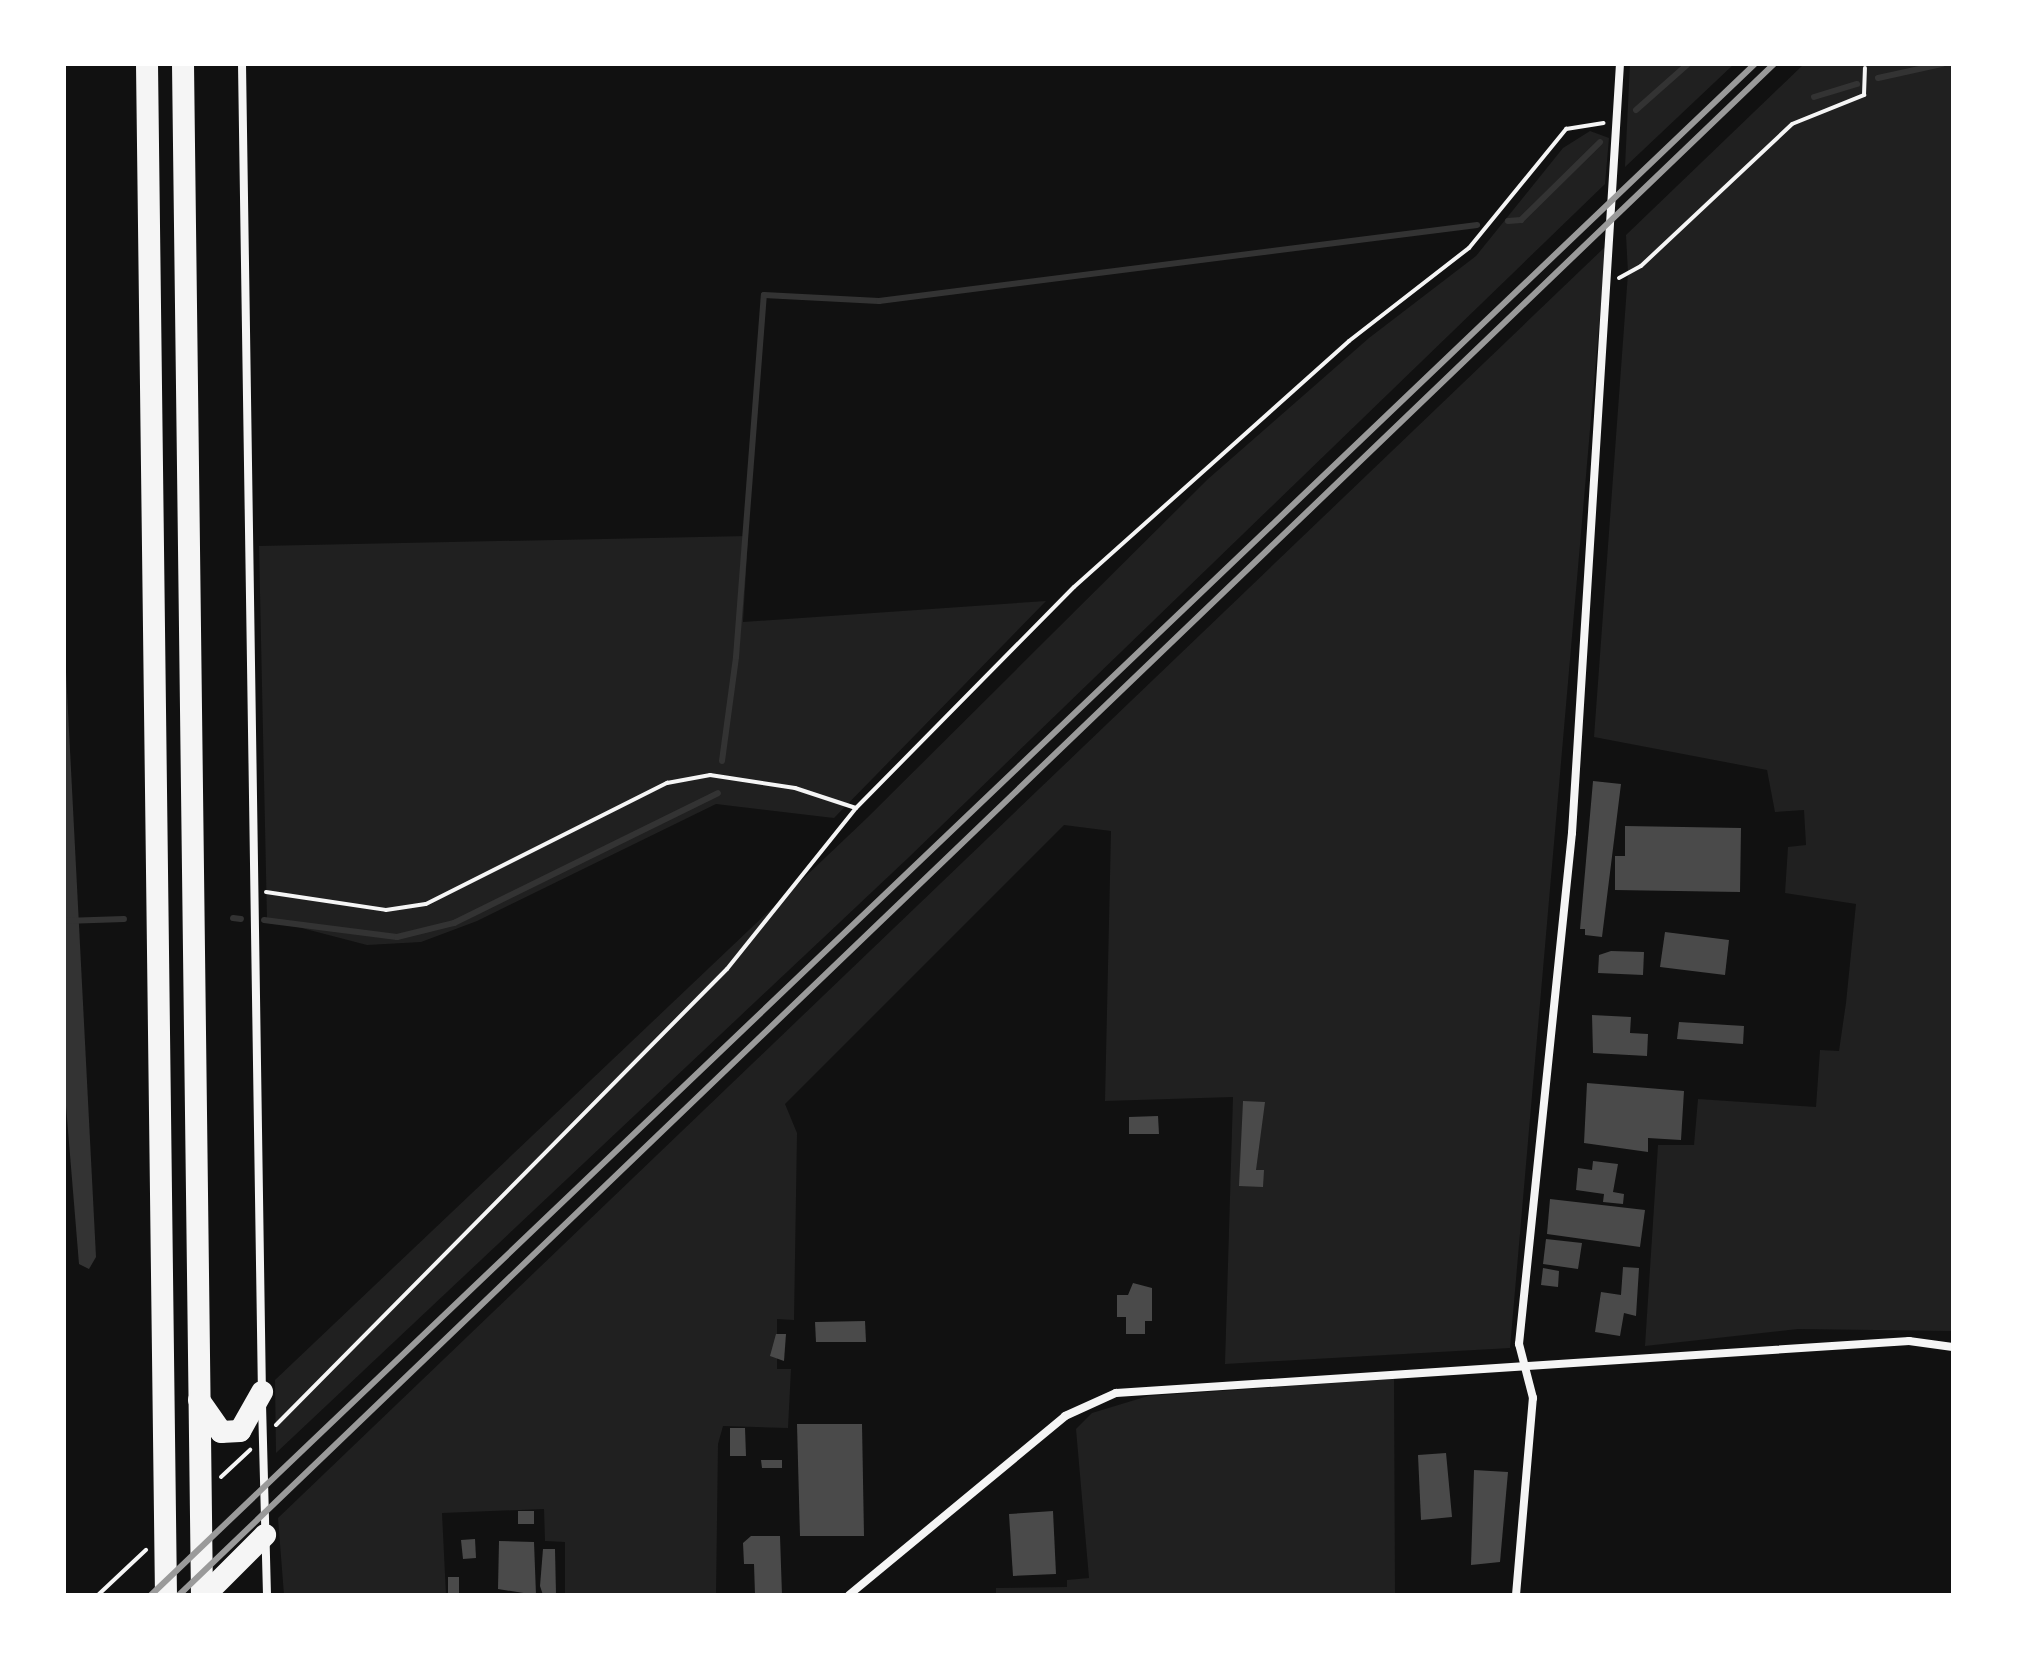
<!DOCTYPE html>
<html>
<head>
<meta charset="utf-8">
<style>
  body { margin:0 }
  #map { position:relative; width:2017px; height:1659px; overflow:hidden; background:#111; font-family:Signika,sans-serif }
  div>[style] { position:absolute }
  .green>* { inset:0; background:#202020 }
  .water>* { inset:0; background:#333 }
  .stream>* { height:6px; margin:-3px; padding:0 3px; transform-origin:3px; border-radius:3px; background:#333 }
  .building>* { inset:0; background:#4a4a4a }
  .path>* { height:4px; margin:-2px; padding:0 2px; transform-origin:2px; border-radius:2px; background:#f5f5f5 }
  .minor>* { height:8px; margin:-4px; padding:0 4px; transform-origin:4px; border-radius:4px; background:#f5f5f5 }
  .motorway>* { height:22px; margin:-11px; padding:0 11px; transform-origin:11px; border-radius:11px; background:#f5f5f5 }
  .rail>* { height:6px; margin:-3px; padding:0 3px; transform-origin:3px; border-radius:3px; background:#9a9a9a }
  span { translate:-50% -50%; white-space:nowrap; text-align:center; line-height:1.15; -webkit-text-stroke:8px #fff; paint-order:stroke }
  .frame { position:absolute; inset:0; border:66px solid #fff; pointer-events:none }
</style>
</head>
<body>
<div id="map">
  <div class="green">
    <i style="clip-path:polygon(1630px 64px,1734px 64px,1625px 167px)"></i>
    <i style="clip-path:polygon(1804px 64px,1953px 64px,1953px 1331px,1798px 1329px,1645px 1346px,1658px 1145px,1694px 1145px,1698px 1099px,1816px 1107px,1820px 1050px,1839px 1051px,1846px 1003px,1856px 904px,1785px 893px,1788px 847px,1806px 845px,1804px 810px,1775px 812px,1767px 770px,1594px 737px,1628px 273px,1626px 235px)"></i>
    <i style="clip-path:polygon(1590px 131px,1609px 138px,1605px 184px,908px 858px,276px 1453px,275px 1380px,867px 818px,1208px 479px,1369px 338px,1476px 256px,1563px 148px)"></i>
    <i style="clip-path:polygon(1606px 246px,1510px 1348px,1225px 1364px,1233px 1097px,1105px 1101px,1111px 831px,1064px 825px,785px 1104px,797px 1133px,794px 1320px,777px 1319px,777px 1369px,791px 1369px,788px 1428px,723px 1426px,718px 1444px,716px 1595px,565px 1595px,565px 1542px,545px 1541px,544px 1509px,442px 1513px,446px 1595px,284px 1595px,278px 1518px)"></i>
    <i style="clip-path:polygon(748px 536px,743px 622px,1046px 601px,834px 818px,716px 804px,477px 921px,421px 942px,367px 945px,267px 919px,259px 546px)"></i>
    <i style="clip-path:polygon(1394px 1379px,1395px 1595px,996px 1595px,996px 1588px,1067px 1587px,1067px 1580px,1089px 1578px,1076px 1429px,1092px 1413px,1148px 1396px)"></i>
  </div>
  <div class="water">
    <i style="clip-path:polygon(64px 633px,96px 1257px,89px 1269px,79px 1264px,64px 1082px)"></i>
  </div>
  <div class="stream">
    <i style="left:1878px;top:78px;width:66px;rotate:-12.3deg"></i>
    <i style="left:1814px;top:97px;width:45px;rotate:-16.8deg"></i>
    <i style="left:1636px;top:110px;width:69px;rotate:-41.5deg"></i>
    <i style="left:1508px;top:221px;width:13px;rotate:-4deg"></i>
    <i style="left:1521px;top:220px;width:111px;rotate:-44.6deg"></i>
    <i style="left:722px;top:761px;width:105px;rotate:-82.3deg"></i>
    <i style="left:736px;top:657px;width:363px;rotate:-85.6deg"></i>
    <i style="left:764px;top:295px;width:115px;rotate:3deg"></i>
    <i style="left:879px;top:301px;width:603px;rotate:-7.24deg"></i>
    <i style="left:233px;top:918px;width:8px;rotate:7deg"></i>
    <i style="left:264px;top:920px;width:134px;rotate:7.3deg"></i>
    <i style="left:397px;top:937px;width:59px;rotate:-13.8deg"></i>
    <i style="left:454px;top:923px;width:294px;rotate:-26.2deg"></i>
    <i style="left:64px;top:921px;width:60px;rotate:-1.9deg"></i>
  </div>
  <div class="building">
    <i style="clip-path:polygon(1593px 781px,1621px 784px,1602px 937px,1585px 935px,1585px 929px,1580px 929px)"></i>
    <i style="clip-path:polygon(1625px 826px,1741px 828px,1740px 892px,1615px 890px,1615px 856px,1625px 856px)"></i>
    <i style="clip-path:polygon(1665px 932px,1729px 940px,1725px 975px,1660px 967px)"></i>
    <i style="clip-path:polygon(1611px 951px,1644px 952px,1643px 975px,1598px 973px,1599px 955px)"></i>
    <i style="clip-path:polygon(1592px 1015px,1631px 1017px,1630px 1033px,1648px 1034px,1647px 1056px,1593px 1053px)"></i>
    <i style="clip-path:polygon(1679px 1022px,1744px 1026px,1743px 1044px,1677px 1039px)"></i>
    <i style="clip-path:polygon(1587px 1083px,1684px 1091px,1681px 1140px,1648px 1138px,1648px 1152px,1584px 1143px)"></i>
    <i style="clip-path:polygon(1243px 1101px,1265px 1102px,1256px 1170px,1264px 1170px,1263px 1187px,1239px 1186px)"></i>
    <i style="clip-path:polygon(1158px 1116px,1159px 1134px,1129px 1134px,1129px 1117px)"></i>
    <i style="clip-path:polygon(1593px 1161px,1618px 1164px,1613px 1192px,1624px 1194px,1623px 1204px,1603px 1202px,1604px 1194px,1576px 1190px,1578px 1168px,1592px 1170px)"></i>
    <i style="clip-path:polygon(1550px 1199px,1645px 1210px,1640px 1247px,1547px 1234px)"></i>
    <i style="clip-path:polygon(1546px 1239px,1582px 1243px,1578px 1269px,1543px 1264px)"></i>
    <i style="clip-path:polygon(1623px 1267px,1639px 1268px,1636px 1316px,1624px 1313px,1620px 1336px,1595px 1332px,1601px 1292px,1621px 1295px)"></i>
    <i style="clip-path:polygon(1543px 1268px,1559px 1271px,1558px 1287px,1541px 1285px)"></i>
    <i style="clip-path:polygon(1133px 1283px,1152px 1288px,1152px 1321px,1145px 1321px,1145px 1334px,1126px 1334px,1126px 1317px,1117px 1317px,1117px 1295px,1128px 1295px)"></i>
    <i style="clip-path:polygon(865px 1321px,866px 1342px,816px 1342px,815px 1322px)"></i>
    <i style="clip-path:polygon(776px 1334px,786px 1334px,784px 1361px,770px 1356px)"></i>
    <i style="clip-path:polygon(797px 1424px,862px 1424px,864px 1536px,800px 1536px)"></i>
    <i style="clip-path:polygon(730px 1428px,745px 1428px,746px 1456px,730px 1456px)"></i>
    <i style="clip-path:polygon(1446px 1453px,1452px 1517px,1421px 1520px,1418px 1455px)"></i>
    <i style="clip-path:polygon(761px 1460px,782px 1460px,782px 1468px,762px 1468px)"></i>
    <i style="clip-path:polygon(1474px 1470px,1508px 1472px,1500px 1562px,1471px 1565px)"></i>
    <i style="clip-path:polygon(518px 1511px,534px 1511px,534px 1524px,518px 1524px)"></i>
    <i style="clip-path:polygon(1053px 1511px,1056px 1574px,1013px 1576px,1009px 1514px)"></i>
    <i style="clip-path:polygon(751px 1536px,780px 1536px,782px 1595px,755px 1595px,754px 1564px,744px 1564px,743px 1543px)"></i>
    <i style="clip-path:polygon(475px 1539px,476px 1558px,463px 1559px,461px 1540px)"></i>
    <i style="clip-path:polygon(499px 1541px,534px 1542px,536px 1595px,498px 1589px)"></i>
    <i style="clip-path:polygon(543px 1549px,555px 1549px,556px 1595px,543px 1595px,540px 1586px)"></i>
    <i style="clip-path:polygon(448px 1577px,459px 1577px,459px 1595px,448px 1595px)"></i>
  </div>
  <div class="path">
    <i style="left:1619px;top:278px;width:25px;rotate:-29deg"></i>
    <i style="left:1641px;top:266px;width:207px;rotate:-43.2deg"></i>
    <i style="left:1792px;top:124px;width:78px;rotate:-21.9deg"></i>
    <i style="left:1864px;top:95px;width:27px;rotate:-88deg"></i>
    <i style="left:266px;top:892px;width:121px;rotate:8.5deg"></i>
    <i style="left:386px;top:910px;width:40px;rotate:-8.5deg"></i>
    <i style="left:426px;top:904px;width:270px;rotate:-26.7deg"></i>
    <i style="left:667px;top:783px;width:44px;rotate:-10.5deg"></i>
    <i style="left:710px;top:775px;width:86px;rotate:8.7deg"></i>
    <i style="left:795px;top:788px;width:64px;rotate:18.2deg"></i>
    <i style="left:276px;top:1425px;width:641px;rotate:-45.32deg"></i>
    <i style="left:727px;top:969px;width:206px;rotate:-51.3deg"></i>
    <i style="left:856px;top:808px;width:310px;rotate:-45.4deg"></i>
    <i style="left:1074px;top:587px;width:369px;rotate:-41.8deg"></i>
    <i style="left:1349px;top:341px;width:152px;rotate:-37.8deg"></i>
    <i style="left:1469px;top:248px;width:154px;rotate:-50.8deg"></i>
    <i style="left:1566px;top:129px;width:38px;rotate:-9deg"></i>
    <i style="left:221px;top:1477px;width:40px;rotate:-43deg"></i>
    <i style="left:98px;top:1595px;width:66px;rotate:-43.2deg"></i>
  </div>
  <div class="minor">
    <i style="left:242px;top:64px;width:1327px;rotate:89.14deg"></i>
    <i style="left:262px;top:1404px;width:191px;rotate:88.5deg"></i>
    <i style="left:849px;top:1595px;width:281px;rotate:-39.6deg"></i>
    <i style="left:1065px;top:1416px;width:56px;rotate:-24.3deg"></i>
    <i style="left:1116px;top:1393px;width:795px;rotate:-3.75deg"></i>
    <i style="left:1909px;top:1341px;width:44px;rotate:7.8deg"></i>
    <i style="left:1516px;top:1595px;width:198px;rotate:-85.1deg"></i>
    <i style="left:1533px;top:1398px;width:56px;rotate:-104.5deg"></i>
    <i style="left:1519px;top:1344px;width:514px;rotate:-84.08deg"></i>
    <i style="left:1572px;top:833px;width:770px;rotate:-86.43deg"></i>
  </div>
  <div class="motorway">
    <i style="left:147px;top:64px;width:1531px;rotate:89.29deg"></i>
    <i style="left:183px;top:64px;width:1531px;rotate:89.29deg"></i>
    <i style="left:199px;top:1400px;width:39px;rotate:55deg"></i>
    <i style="left:221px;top:1432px;width:19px;rotate:-3deg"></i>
    <i style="left:240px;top:1431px;width:45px;rotate:-60.6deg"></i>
    <i style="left:205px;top:1595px;width:85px;rotate:-45deg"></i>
  </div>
  <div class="rail">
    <i style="left:151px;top:1595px;width:2217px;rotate:-43.67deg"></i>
    <i style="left:179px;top:1595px;width:2211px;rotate:-43.83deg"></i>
  </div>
  <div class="frame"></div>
</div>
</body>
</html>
